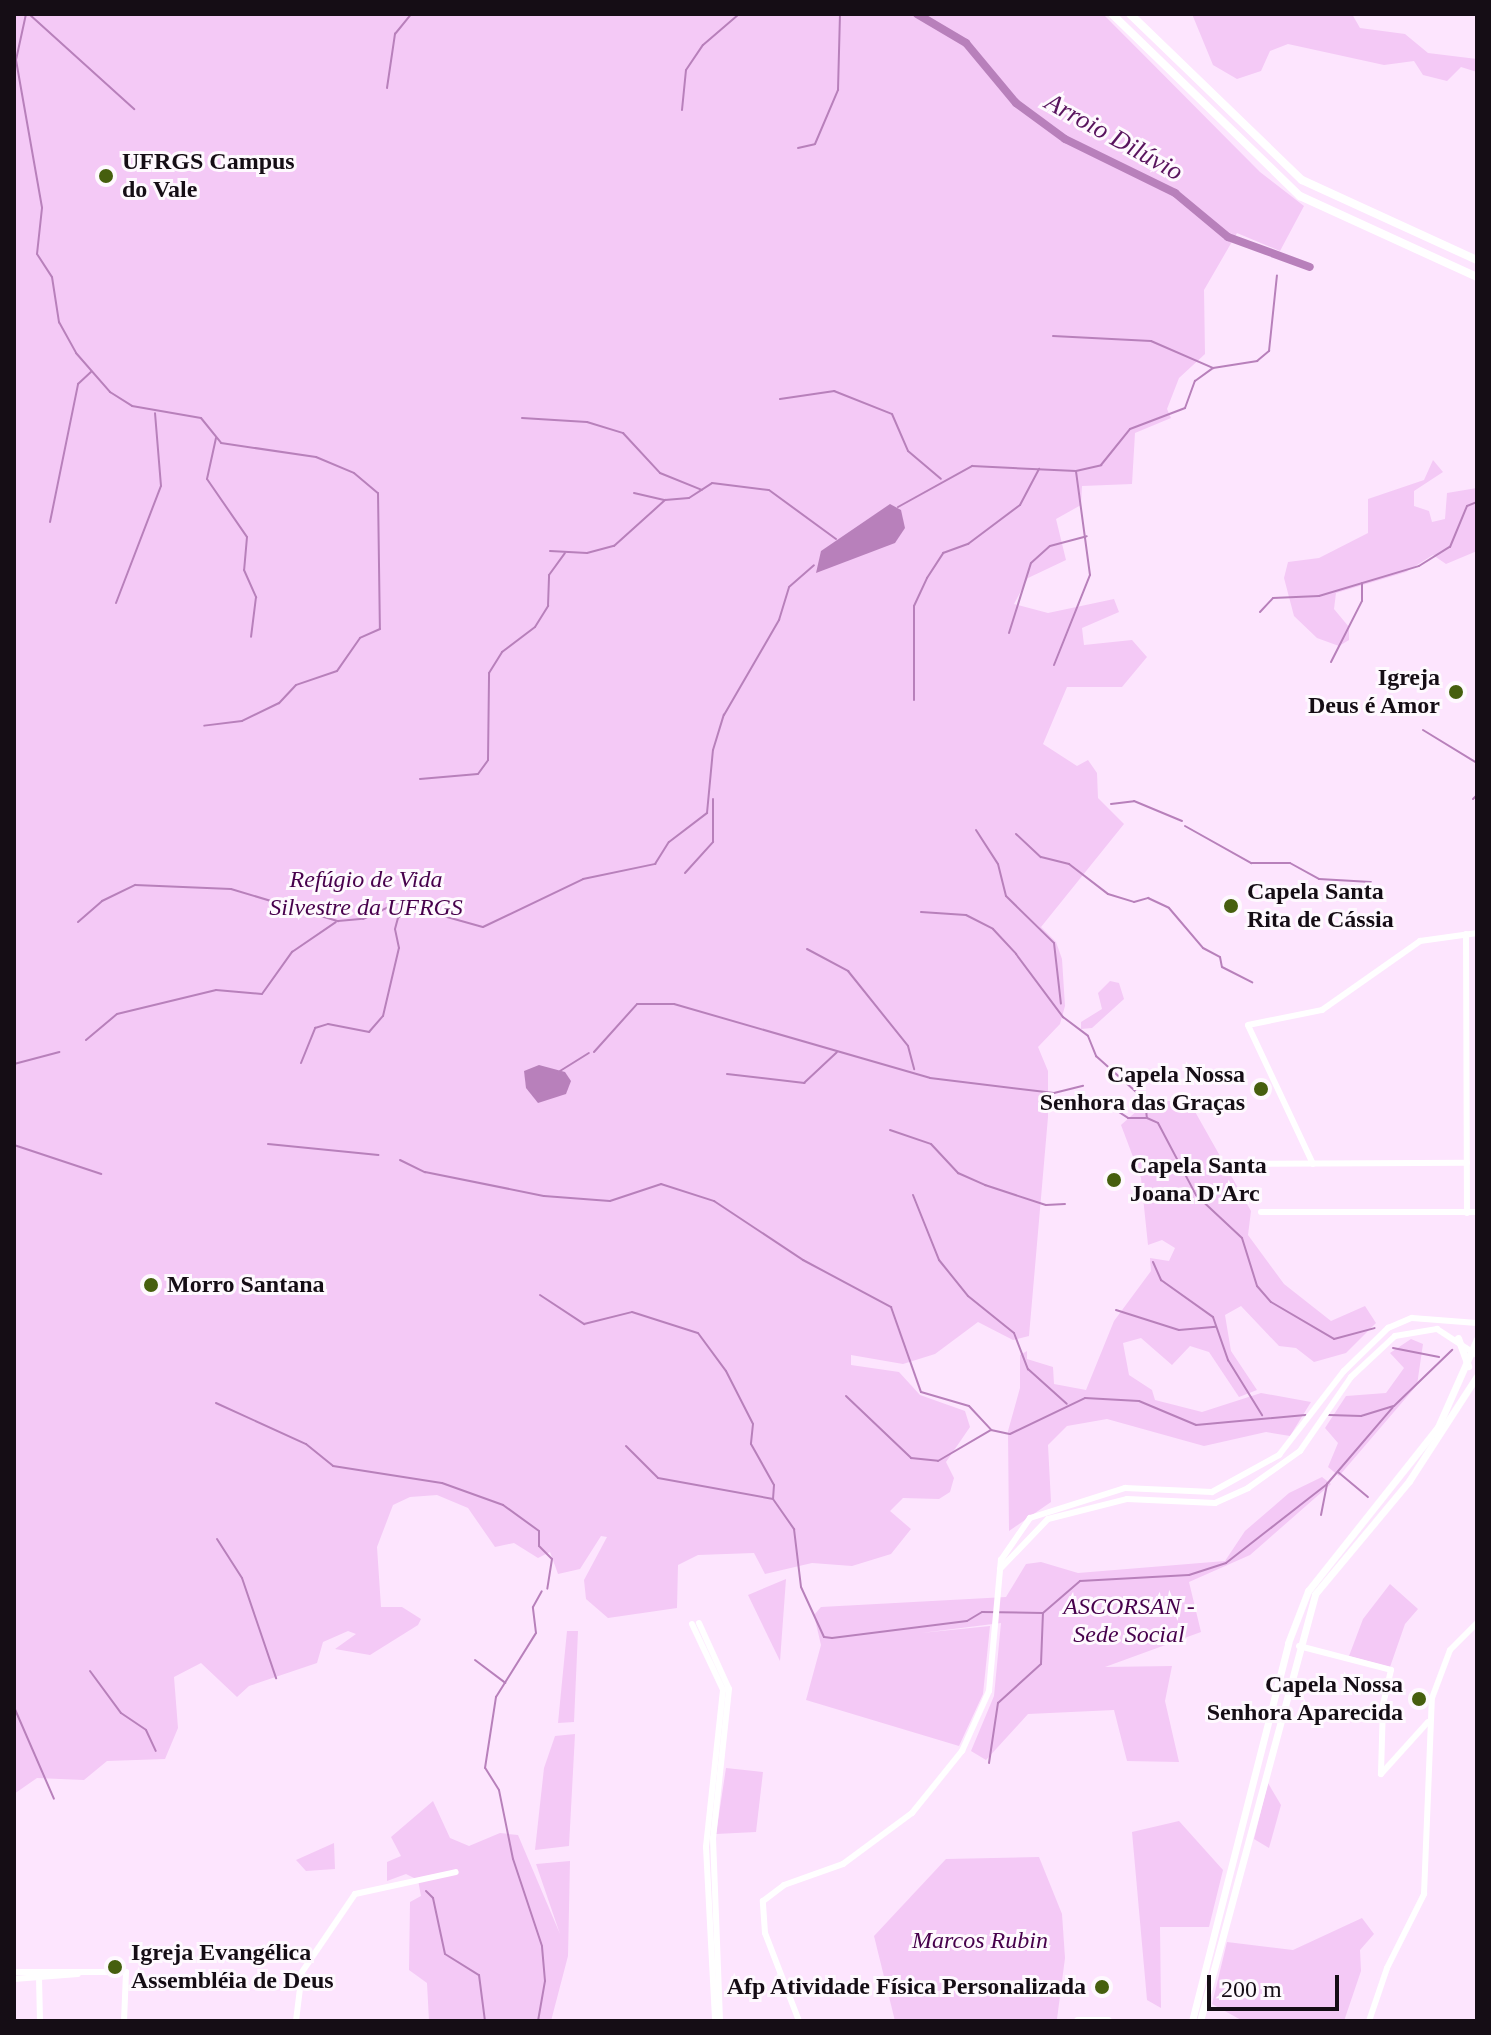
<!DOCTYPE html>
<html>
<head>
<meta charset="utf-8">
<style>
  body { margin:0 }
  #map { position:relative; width:1491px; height:2035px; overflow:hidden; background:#fde5fe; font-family:"Times New Roman",serif }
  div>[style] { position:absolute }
  .green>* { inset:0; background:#f4c9f6 }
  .water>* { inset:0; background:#b880bb }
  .stream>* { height:2px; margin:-1px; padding:0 1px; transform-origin:1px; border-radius:1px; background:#b880bb }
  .river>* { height:8px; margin:-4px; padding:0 4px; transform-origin:4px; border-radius:4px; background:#b880bb }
  .tertiary>* { height:6px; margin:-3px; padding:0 3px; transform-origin:3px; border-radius:3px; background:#fff }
  .secondary>* { height:7px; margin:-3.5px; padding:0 3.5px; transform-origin:3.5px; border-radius:3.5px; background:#fff }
  .primary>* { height:8px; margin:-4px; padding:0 4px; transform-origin:4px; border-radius:4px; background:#fff }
  .dots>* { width:22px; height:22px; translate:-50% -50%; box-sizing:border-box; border:4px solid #fef9fe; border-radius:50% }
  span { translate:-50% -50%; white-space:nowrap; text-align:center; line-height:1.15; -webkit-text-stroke:6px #fef9fe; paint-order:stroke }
  .poi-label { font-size:24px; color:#150d15; font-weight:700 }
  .left { translate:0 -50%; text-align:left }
  .right { translate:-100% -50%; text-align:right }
  .park-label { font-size:24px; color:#47004c; font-style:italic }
  .water-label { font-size:26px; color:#59145e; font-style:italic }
  .frame { position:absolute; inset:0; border:16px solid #150d15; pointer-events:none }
  .scale { position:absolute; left:1207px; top:1975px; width:132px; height:36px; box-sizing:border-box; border:4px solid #150d15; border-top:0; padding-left:10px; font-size:24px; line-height:28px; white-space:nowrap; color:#150d15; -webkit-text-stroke:6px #fef9fe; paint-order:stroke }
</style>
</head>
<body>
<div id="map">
  <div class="green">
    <i style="clip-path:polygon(14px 14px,1103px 14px,1260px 172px,1304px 206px,1280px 251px,1237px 233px,1204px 290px,1205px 354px,1179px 378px,1167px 409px,1171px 418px,1135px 433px,1132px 484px,1082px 486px,1081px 505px,1056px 519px,1066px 560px,1028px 578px,1014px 604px,1048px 613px,1114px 599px,1119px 612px,1082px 628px,1084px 645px,1132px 640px,1147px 657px,1122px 687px,1067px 687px,1043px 744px,1077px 766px,1088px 760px,1097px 773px,1098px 798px,1124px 824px,1041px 927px,1056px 942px,1062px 959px,1065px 1006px,1060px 1024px,1038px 1047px,1048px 1071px,1048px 1117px,1029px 1336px,1013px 1340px,978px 1322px,935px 1354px,903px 1364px,851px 1355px,851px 1365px,899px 1372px,920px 1395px,965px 1411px,970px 1427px,946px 1462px,954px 1478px,950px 1492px,939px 1499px,903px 1498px,890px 1511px,911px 1529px,891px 1554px,852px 1566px,812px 1563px,765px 1574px,754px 1553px,698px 1555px,678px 1565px,677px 1608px,608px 1618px,586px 1599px,584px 1580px,607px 1537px,601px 1536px,580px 1569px,558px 1574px,550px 1552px,538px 1558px,514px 1543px,495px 1547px,468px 1508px,437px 1495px,410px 1497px,393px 1505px,377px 1547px,381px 1607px,402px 1607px,421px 1619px,418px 1625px,370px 1655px,335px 1649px,356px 1634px,348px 1631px,323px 1642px,317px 1663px,249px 1686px,237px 1697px,201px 1663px,174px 1677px,178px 1728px,165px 1759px,107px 1761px,84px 1780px,37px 1778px,14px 1794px)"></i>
    <i style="clip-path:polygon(1192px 14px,1352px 14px,1360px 28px,1405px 34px,1428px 53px,1477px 59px,1477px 72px,1461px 67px,1447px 81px,1423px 75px,1414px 61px,1384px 65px,1288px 44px,1270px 51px,1261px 71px,1237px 79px,1213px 65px)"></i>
    <i style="clip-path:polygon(1433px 460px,1443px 472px,1414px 491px,1414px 506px,1429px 511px,1432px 522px,1445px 519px,1447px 493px,1477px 488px,1477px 551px,1446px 564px,1433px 555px,1406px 572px,1336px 593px,1334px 609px,1349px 627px,1349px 640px,1339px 646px,1317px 638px,1294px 616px,1284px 578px,1288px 562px,1319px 558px,1368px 533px,1368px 499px,1424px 480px)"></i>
    <i style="clip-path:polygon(1110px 981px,1119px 983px,1124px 999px,1092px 1028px,1081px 1029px,1081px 1022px,1102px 1009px,1098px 993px)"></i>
    <i style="clip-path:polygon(1148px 1101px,1189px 1101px,1251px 1211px,1248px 1235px,1284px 1284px,1331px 1321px,1365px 1306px,1376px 1323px,1346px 1353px,1314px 1362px,1296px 1348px,1279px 1346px,1241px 1306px,1225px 1315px,1231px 1351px,1257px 1390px,1239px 1397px,1209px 1352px,1190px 1346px,1172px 1365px,1141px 1338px,1123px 1343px,1129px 1375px,1152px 1390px,1155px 1400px,1202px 1412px,1261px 1393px,1311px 1402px,1290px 1436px,1266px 1432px,1204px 1446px,1107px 1419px,1067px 1426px,1048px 1445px,1051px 1502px,1009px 1531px,1008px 1431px,1020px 1388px,1020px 1355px,1027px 1351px,1027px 1359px,1053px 1367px,1054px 1384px,1086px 1390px,1114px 1321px,1151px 1271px,1150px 1258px,1169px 1261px,1175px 1248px,1162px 1240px,1148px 1245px,1141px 1178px,1121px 1125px)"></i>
    <i style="clip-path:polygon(1411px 1339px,1423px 1344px,1417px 1385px,1339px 1476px,1328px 1467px,1338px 1443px,1325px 1428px,1346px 1396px,1386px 1393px,1404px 1368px,1390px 1353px)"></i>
    <i style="clip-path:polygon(1322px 1477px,1331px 1484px,1250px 1555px,1189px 1582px,1201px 1632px,1105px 1667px,1172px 1666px,1165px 1701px,1179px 1762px,1127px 1761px,1114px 1710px,1028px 1714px,986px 1760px,971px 1751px,994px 1696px,1001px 1623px,921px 1633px,990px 1626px,983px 1694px,959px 1746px,806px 1700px,821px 1645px,814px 1615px,821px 1607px,1006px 1597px,1026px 1564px,1041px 1562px,1078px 1573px,1225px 1561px,1245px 1531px,1289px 1493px)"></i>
    <i style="clip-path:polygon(786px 1579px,780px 1661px,748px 1595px)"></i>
    <i style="clip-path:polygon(1390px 1584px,1418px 1609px,1405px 1624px,1390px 1667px,1349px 1656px,1363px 1619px)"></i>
    <i style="clip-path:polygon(567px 1631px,578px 1631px,574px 1722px,558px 1723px)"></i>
    <i style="clip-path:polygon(575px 1734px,569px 1846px,535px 1850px,544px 1768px,555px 1736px)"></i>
    <i style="clip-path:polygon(726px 1768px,763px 1772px,756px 1832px,716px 1834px)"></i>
    <i style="clip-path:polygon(1268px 1783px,1281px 1805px,1269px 1848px,1254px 1839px)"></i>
    <i style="clip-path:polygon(433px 1801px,450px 1838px,469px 1846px,500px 1833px,518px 1835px,560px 1934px,536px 1864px,570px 1861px,568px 1956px,551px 2021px,429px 2021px,427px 1983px,409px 1970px,410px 1902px,421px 1896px,418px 1880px,406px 1874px,387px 1881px,387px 1862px,401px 1856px,391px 1837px)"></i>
    <i style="clip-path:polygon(1179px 1821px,1223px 1870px,1209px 1927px,1160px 1927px,1161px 2008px,1147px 2000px,1132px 1832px)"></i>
    <i style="clip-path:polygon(334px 1843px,335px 1869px,306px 1871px,296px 1860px)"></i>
    <i style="clip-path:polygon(1039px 1857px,1062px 1914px,1065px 1958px,1057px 2019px,895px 2021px,874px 1936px,946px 1859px)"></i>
    <i style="clip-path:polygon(1362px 1918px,1374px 1934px,1360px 1950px,1361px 1971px,1344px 2021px,1243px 2021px,1212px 2004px,1227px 1942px,1293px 1950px)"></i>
  </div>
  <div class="water">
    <i style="clip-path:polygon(890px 504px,901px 510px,905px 528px,895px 543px,816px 573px,821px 551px)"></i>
    <i style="clip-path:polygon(539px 1065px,565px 1072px,571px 1081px,566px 1094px,538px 1103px,526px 1088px,524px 1071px)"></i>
  </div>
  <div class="stream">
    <i style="left:26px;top:14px;width:47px;rotate:102.3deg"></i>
    <i style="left:16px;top:60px;width:150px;rotate:80deg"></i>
    <i style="left:42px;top:208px;width:46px;rotate:96.2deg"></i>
    <i style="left:37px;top:254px;width:27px;rotate:57deg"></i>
    <i style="left:52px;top:277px;width:46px;rotate:81.2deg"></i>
    <i style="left:59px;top:322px;width:35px;rotate:61deg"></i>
    <i style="left:76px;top:353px;width:52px;rotate:48.9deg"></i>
    <i style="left:110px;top:392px;width:26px;rotate:32deg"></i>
    <i style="left:132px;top:406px;width:70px;rotate:9.9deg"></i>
    <i style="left:201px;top:418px;width:32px;rotate:51deg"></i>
    <i style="left:221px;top:443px;width:96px;rotate:8.4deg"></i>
    <i style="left:316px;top:457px;width:41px;rotate:22.8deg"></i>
    <i style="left:354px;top:473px;width:31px;rotate:40deg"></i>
    <i style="left:378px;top:493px;width:136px;rotate:89.2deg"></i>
    <i style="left:380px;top:629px;width:22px;rotate:156deg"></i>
    <i style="left:360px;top:638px;width:40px;rotate:124.9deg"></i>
    <i style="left:337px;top:671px;width:43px;rotate:161.1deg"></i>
    <i style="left:296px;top:685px;width:25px;rotate:133deg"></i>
    <i style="left:279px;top:703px;width:41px;rotate:154.1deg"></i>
    <i style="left:242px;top:721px;width:38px;rotate:173deg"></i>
    <i style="left:29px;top:14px;width:142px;rotate:42.1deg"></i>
    <i style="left:387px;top:88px;width:55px;rotate:-81.6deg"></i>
    <i style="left:395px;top:34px;width:26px;rotate:-51deg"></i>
    <i style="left:682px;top:110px;width:40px;rotate:-84.3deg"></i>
    <i style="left:686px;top:70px;width:30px;rotate:-56deg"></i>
    <i style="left:703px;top:45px;width:48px;rotate:-40.7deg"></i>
    <i style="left:798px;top:148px;width:17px;rotate:-13deg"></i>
    <i style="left:815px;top:144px;width:59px;rotate:-66.9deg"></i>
    <i style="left:838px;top:90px;width:76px;rotate:-88.5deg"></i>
    <i style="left:1053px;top:336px;width:98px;rotate:2.9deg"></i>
    <i style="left:1151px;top:341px;width:68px;rotate:23.5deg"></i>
    <i style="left:780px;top:399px;width:55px;rotate:-8.4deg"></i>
    <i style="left:834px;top:391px;width:62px;rotate:21.6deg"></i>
    <i style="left:892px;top:414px;width:40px;rotate:66.6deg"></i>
    <i style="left:908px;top:451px;width:43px;rotate:40.3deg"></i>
    <i style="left:522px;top:418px;width:65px;rotate:3.5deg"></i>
    <i style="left:587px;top:422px;width:38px;rotate:17deg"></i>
    <i style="left:623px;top:433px;width:54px;rotate:47.2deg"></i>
    <i style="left:660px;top:473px;width:45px;rotate:22deg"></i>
    <i style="left:216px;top:438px;width:42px;rotate:102.4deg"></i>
    <i style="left:207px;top:479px;width:70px;rotate:55.4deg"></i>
    <i style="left:247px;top:537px;width:33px;rotate:95deg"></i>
    <i style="left:244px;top:570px;width:30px;rotate:66deg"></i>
    <i style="left:256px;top:597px;width:40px;rotate:97.1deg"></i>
    <i style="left:634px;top:493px;width:31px;rotate:13deg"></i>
    <i style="left:898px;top:507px;width:85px;rotate:-29deg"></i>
    <i style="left:972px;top:466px;width:104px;rotate:2.8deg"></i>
    <i style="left:1076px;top:471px;width:26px;rotate:-13deg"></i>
    <i style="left:1101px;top:465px;width:46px;rotate:-51.1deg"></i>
    <i style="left:1130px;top:429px;width:59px;rotate:-20.9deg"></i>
    <i style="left:1185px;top:408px;width:29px;rotate:-70deg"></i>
    <i style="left:1195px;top:381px;width:22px;rotate:-36deg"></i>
    <i style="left:1213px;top:368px;width:45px;rotate:-9deg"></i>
    <i style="left:1257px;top:361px;width:16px;rotate:-40deg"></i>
    <i style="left:1269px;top:351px;width:76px;rotate:-84deg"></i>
    <i style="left:50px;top:522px;width:141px;rotate:-78.5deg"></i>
    <i style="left:78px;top:384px;width:18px;rotate:-43deg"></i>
    <i style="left:550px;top:551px;width:37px;rotate:3deg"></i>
    <i style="left:587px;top:553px;width:28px;rotate:-15deg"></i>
    <i style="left:614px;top:546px;width:69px;rotate:-42deg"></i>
    <i style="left:665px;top:500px;width:24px;rotate:-5deg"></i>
    <i style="left:689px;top:498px;width:27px;rotate:-33deg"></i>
    <i style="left:712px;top:483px;width:57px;rotate:7deg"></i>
    <i style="left:769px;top:490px;width:83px;rotate:36.2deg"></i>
    <i style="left:116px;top:603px;width:125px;rotate:-69deg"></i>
    <i style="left:161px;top:486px;width:73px;rotate:-94.7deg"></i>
    <i style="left:1260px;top:612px;width:19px;rotate:-47deg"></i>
    <i style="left:1273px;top:598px;width:46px;rotate:-2.5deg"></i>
    <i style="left:1319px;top:596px;width:104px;rotate:-16.7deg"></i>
    <i style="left:1419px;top:566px;width:36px;rotate:-32deg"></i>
    <i style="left:1450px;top:547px;width:44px;rotate:-67.5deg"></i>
    <i style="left:1467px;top:506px;width:11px;rotate:-22deg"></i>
    <i style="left:1009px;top:633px;width:73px;rotate:-72.6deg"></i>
    <i style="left:1031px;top:563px;width:25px;rotate:-42deg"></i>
    <i style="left:1050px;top:546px;width:38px;rotate:-15deg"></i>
    <i style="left:1331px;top:662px;width:68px;rotate:-63.1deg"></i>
    <i style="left:1362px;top:601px;width:18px;rotate:-90deg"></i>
    <i style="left:1054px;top:665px;width:97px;rotate:-68.2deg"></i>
    <i style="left:1090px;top:575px;width:104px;rotate:-97.7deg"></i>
    <i style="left:914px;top:700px;width:94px;rotate:-90deg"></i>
    <i style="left:914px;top:606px;width:31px;rotate:-65deg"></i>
    <i style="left:927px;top:578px;width:30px;rotate:-57deg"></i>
    <i style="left:943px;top:553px;width:27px;rotate:-20deg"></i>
    <i style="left:968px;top:544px;width:65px;rotate:-36.9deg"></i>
    <i style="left:1020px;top:505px;width:41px;rotate:-62.2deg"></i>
    <i style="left:1423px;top:730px;width:63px;rotate:31.4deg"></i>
    <i style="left:420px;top:779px;width:58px;rotate:-4.9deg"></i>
    <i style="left:478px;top:774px;width:17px;rotate:-54deg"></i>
    <i style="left:488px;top:760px;width:87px;rotate:-89.3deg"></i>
    <i style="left:489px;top:673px;width:25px;rotate:-58deg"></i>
    <i style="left:502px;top:652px;width:41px;rotate:-37.1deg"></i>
    <i style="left:535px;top:627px;width:25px;rotate:-58deg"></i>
    <i style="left:548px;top:606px;width:31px;rotate:-88deg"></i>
    <i style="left:549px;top:575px;width:27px;rotate:-54deg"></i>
    <i style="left:1473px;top:799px;width:6px;rotate:-45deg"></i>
    <i style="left:1111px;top:804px;width:23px;rotate:-7deg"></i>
    <i style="left:1134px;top:801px;width:52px;rotate:22.6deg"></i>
    <i style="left:1185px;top:826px;width:76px;rotate:29.3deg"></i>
    <i style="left:1251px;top:863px;width:39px"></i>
    <i style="left:1290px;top:863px;width:33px;rotate:29deg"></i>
    <i style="left:1319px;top:879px;width:52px;rotate:3.3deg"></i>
    <i style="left:976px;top:830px;width:40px;rotate:57.1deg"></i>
    <i style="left:998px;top:864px;width:33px;rotate:76deg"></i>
    <i style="left:1006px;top:896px;width:67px;rotate:44.4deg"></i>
    <i style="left:1054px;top:943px;width:61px;rotate:83.5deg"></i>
    <i style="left:1016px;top:834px;width:34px;rotate:43deg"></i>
    <i style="left:1041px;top:857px;width:29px;rotate:14deg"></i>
    <i style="left:1069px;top:864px;width:49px;rotate:37.6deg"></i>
    <i style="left:1108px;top:894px;width:27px;rotate:17deg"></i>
    <i style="left:1134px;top:902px;width:15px;rotate:-16deg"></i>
    <i style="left:1148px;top:898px;width:23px;rotate:25deg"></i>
    <i style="left:1169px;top:908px;width:52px;rotate:49.6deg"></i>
    <i style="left:1203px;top:948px;width:19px;rotate:28deg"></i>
    <i style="left:1220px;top:957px;width:10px;rotate:79deg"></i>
    <i style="left:1222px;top:967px;width:34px;rotate:27deg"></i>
    <i style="left:685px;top:873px;width:42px;rotate:-47.9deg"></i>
    <i style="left:713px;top:842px;width:43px;rotate:-90deg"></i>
    <i style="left:921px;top:912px;width:45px;rotate:3.8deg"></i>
    <i style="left:966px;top:915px;width:30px;rotate:27deg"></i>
    <i style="left:993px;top:929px;width:34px;rotate:47deg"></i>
    <i style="left:1016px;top:954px;width:79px;rotate:53.3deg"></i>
    <i style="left:1063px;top:1017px;width:31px;rotate:37deg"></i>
    <i style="left:1088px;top:1036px;width:22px;rotate:68deg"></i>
    <i style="left:1096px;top:1056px;width:66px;rotate:41.9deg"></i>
    <i style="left:1145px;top:1100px;width:18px;rotate:84deg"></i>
    <i style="left:1147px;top:1118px;width:12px;rotate:24deg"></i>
    <i style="left:1158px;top:1123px;width:81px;rotate:62.2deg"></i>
    <i style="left:1196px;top:1195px;width:63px;rotate:43.1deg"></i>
    <i style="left:1242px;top:1238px;width:50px;rotate:72.6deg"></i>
    <i style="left:1257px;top:1286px;width:21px;rotate:49deg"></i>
    <i style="left:1271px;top:1302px;width:73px;rotate:30.4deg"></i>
    <i style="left:1334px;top:1339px;width:42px;rotate:-15deg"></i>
    <i style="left:78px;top:922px;width:32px;rotate:-41deg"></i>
    <i style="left:102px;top:901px;width:37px;rotate:-26deg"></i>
    <i style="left:135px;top:885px;width:96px;rotate:2.4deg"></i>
    <i style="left:231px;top:889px;width:112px;rotate:16.7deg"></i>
    <i style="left:338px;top:921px;width:25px;rotate:-5deg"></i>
    <i style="left:363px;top:919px;width:38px;rotate:-25deg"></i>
    <i style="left:397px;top:903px;width:89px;rotate:15.6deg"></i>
    <i style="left:483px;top:927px;width:111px;rotate:-25.6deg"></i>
    <i style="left:583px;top:879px;width:74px;rotate:-11.8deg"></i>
    <i style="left:655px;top:864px;width:26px;rotate:-58deg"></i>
    <i style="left:669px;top:842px;width:48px;rotate:-37.3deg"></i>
    <i style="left:707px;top:813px;width:63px;rotate:-84.6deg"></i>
    <i style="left:713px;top:750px;width:37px;rotate:-73deg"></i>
    <i style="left:724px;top:715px;width:110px;rotate:-59.9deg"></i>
    <i style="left:779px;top:620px;width:34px;rotate:-73deg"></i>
    <i style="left:789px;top:587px;width:33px;rotate:-41deg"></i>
    <i style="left:807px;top:949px;width:47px;rotate:28.2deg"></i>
    <i style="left:848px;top:971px;width:96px;rotate:51.3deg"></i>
    <i style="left:908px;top:1046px;width:24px;rotate:75deg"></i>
    <i style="left:86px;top:1040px;width:40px;rotate:-40deg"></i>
    <i style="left:117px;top:1014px;width:102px;rotate:-13.6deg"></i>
    <i style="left:216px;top:990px;width:46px;rotate:5deg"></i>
    <i style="left:262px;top:994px;width:52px;rotate:-54.5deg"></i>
    <i style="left:292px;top:952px;width:53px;rotate:-34.3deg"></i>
    <i style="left:594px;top:1052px;width:64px;rotate:-48.1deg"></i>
    <i style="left:637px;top:1004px;width:37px"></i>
    <i style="left:674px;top:1004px;width:266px;rotate:16.1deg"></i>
    <i style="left:930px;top:1078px;width:125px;rotate:6.9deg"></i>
    <i style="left:1054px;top:1093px;width:30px;rotate:-14deg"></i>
    <i style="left:301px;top:1063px;width:38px;rotate:-68deg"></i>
    <i style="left:315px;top:1028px;width:14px;rotate:-17deg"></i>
    <i style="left:328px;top:1024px;width:42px;rotate:11deg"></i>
    <i style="left:369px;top:1032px;width:21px;rotate:-49deg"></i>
    <i style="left:383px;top:1016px;width:70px;rotate:-76.8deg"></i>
    <i style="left:399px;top:948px;width:19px;rotate:-102deg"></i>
    <i style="left:395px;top:929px;width:11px;rotate:-75deg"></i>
    <i style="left:398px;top:918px;width:19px;rotate:-35deg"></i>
    <i style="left:14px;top:1064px;width:47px;rotate:-14.9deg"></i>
    <i style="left:560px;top:1071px;width:34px;rotate:-32deg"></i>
    <i style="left:727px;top:1074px;width:78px;rotate:6.7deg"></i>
    <i style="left:804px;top:1083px;width:45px;rotate:-43.2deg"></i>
    <i style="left:1102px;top:1101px;width:31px;rotate:33deg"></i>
    <i style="left:1128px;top:1118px;width:19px"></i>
    <i style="left:890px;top:1130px;width:43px;rotate:18.9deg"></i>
    <i style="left:931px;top:1144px;width:40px;rotate:47deg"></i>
    <i style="left:958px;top:1173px;width:30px;rotate:24deg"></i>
    <i style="left:985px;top:1185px;width:64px;rotate:18.2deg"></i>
    <i style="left:1046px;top:1205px;width:19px;rotate:-3deg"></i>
    <i style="left:268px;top:1144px;width:111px;rotate:5.7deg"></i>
    <i style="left:14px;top:1145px;width:92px;rotate:18.4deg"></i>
    <i style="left:400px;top:1160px;width:28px;rotate:26deg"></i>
    <i style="left:425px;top:1172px;width:121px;rotate:11.4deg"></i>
    <i style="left:544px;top:1196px;width:66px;rotate:4.3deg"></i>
    <i style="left:610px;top:1201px;width:54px;rotate:-18.4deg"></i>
    <i style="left:661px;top:1184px;width:56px;rotate:17.8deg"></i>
    <i style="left:714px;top:1201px;width:107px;rotate:33.5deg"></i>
    <i style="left:803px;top:1260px;width:100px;rotate:28.1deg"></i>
    <i style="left:891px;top:1307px;width:90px;rotate:70.6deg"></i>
    <i style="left:921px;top:1392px;width:50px;rotate:16.3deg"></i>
    <i style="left:969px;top:1406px;width:33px;rotate:47deg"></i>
    <i style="left:991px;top:1430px;width:19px;rotate:12deg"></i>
    <i style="left:1010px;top:1434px;width:83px;rotate:-25.6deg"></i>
    <i style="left:1085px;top:1398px;width:54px;rotate:3.2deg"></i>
    <i style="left:1139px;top:1401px;width:62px;rotate:22.8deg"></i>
    <i style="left:1196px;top:1425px;width:110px;rotate:-5.2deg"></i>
    <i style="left:913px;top:1195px;width:70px;rotate:68.2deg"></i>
    <i style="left:939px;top:1260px;width:46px;rotate:51.1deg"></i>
    <i style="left:968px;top:1296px;width:59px;rotate:38.8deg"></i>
    <i style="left:1014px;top:1333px;width:39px;rotate:69deg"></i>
    <i style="left:1028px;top:1369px;width:52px;rotate:41.9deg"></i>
    <i style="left:1153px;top:1262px;width:20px;rotate:66deg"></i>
    <i style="left:1161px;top:1280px;width:64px;rotate:35.4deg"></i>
    <i style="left:1213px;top:1317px;width:46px;rotate:70.8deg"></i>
    <i style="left:1228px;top:1360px;width:65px;rotate:58.3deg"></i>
    <i style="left:540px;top:1295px;width:53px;rotate:33.4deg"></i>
    <i style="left:584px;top:1324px;width:49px;rotate:-14deg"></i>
    <i style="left:632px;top:1312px;width:69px;rotate:17.7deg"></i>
    <i style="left:698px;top:1333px;width:47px;rotate:53.6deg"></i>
    <i style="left:726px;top:1371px;width:59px;rotate:63deg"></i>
    <i style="left:753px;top:1424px;width:20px;rotate:96deg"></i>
    <i style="left:751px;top:1444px;width:47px;rotate:60.7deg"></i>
    <i style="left:774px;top:1485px;width:14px;rotate:94deg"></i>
    <i style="left:773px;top:1499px;width:37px;rotate:55deg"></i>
    <i style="left:794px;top:1529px;width:58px;rotate:83.1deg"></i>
    <i style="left:801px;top:1587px;width:55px;rotate:65.3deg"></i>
    <i style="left:824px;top:1637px;width:8px;rotate:7deg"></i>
    <i style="left:832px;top:1638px;width:136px;rotate:-7.2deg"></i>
    <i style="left:967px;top:1621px;width:17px;rotate:-31deg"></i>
    <i style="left:982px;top:1612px;width:61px;rotate:0.9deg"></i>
    <i style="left:1043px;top:1613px;width:49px;rotate:-40.9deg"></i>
    <i style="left:1080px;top:1581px;width:109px;rotate:-3.2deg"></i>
    <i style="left:1189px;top:1575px;width:39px;rotate:-18deg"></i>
    <i style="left:1226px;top:1563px;width:128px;rotate:-38deg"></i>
    <i style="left:1327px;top:1484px;width:101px;rotate:-49.4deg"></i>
    <i style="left:1116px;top:1310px;width:66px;rotate:17.6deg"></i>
    <i style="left:1179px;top:1330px;width:37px;rotate:-5deg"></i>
    <i style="left:1393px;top:1348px;width:47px;rotate:11.1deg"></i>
    <i style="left:846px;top:1396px;width:90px;rotate:43.6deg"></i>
    <i style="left:911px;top:1458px;width:27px;rotate:6deg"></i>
    <i style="left:938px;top:1461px;width:61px;rotate:-30.3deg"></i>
    <i style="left:216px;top:1403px;width:99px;rotate:24.5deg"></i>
    <i style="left:306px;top:1444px;width:35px;rotate:39deg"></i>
    <i style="left:333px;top:1466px;width:110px;rotate:8.9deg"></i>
    <i style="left:442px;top:1483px;width:65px;rotate:19.8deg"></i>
    <i style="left:503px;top:1505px;width:44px;rotate:35.8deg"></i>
    <i style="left:539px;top:1531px;width:15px;rotate:90deg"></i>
    <i style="left:539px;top:1546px;width:18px;rotate:45deg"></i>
    <i style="left:552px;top:1559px;width:30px;rotate:99deg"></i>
    <i style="left:1329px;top:1415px;width:32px;rotate:2deg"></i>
    <i style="left:1361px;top:1416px;width:34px;rotate:-17deg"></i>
    <i style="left:1394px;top:1406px;width:81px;rotate:-44deg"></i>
    <i style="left:626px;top:1446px;width:45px;rotate:45deg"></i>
    <i style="left:658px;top:1478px;width:117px;rotate:10.3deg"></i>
    <i style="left:1338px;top:1472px;width:39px;rotate:40deg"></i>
    <i style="left:1321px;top:1515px;width:32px;rotate:-79deg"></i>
    <i style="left:217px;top:1539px;width:46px;rotate:57.3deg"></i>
    <i style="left:242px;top:1578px;width:106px;rotate:71.2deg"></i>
    <i style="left:475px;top:1660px;width:38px;rotate:37deg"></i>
    <i style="left:90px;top:1671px;width:52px;rotate:53.6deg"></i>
    <i style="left:121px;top:1713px;width:30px;rotate:34deg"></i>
    <i style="left:146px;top:1730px;width:23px;rotate:65deg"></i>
    <i style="left:14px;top:1707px;width:100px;rotate:66.5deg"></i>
    <i style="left:989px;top:1763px;width:61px;rotate:-81.5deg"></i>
    <i style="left:998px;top:1703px;width:58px;rotate:-42.2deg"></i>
    <i style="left:1041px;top:1664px;width:51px;rotate:-87.8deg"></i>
    <i style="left:426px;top:1891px;width:10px;rotate:45deg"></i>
    <i style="left:433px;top:1898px;width:57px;rotate:77.9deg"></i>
    <i style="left:445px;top:1954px;width:40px;rotate:32deg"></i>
    <i style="left:479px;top:1975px;width:46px;rotate:82.6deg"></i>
    <i style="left:538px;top:2021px;width:41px;rotate:-80.1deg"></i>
    <i style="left:545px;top:1981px;width:35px;rotate:-95deg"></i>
    <i style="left:542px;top:1946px;width:92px;rotate:-108.4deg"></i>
    <i style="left:513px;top:1859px;width:70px;rotate:-101.5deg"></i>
    <i style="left:499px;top:1790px;width:26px;rotate:-122deg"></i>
    <i style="left:485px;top:1768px;width:72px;rotate:-81.2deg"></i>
    <i style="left:496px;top:1697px;width:75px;rotate:-58deg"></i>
    <i style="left:536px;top:1633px;width:26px;rotate:-97deg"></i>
    <i style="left:533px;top:1607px;width:18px;rotate:-61deg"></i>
  </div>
  <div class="river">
    <i style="left:917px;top:14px;width:57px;rotate:30.6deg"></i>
    <i style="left:966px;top:43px;width:78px;rotate:50.2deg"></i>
    <i style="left:1016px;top:103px;width:61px;rotate:36.3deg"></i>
    <i style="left:1065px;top:139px;width:123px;rotate:26.1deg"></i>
    <i style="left:1175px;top:193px;width:69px;rotate:39.7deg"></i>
    <i style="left:1228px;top:237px;width:87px;rotate:20.1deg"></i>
  </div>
  <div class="tertiary">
    <i style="left:1466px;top:934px;width:279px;rotate:89.8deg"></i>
    <i style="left:1238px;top:1164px;width:229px;rotate:-0.3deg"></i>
    <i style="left:1313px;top:1164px;width:153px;rotate:-115.1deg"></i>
    <i style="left:1248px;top:1025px;width:76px;rotate:-11.5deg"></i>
    <i style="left:1322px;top:1010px;width:120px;rotate:-35.1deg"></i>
    <i style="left:1420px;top:941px;width:58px;rotate:-8deg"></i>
    <i style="left:1261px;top:1212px;width:216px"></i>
    <i style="left:1000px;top:1569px;width:69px;rotate:-46.2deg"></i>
    <i style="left:1048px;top:1519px;width:81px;rotate:-14.2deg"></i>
    <i style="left:1127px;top:1499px;width:88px;rotate:2.6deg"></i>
    <i style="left:1215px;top:1503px;width:36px;rotate:-24deg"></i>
    <i style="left:1248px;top:1488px;width:64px;rotate:-35.4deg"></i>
    <i style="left:1300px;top:1451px;width:90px;rotate:-55.4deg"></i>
    <i style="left:1351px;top:1377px;width:60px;rotate:-43deg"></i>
    <i style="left:1395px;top:1336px;width:43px;rotate:-9.5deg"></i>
    <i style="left:1437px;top:1329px;width:48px;rotate:33deg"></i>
    <i style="left:699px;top:1623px;width:72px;rotate:65.6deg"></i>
    <i style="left:729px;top:1689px;width:150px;rotate:96.1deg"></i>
    <i style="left:713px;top:1838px;width:183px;rotate:87.8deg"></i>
    <i style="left:692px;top:1624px;width:73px;rotate:64.8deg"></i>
    <i style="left:723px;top:1690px;width:158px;rotate:96.2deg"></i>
    <i style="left:706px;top:1847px;width:174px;rotate:87deg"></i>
    <i style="left:1299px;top:1646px;width:95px;rotate:14.6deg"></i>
    <i style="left:1391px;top:1670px;width:36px;rotate:103deg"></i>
    <i style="left:1383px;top:1705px;width:69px;rotate:91.7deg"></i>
    <i style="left:1381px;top:1774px;width:70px;rotate:-47.9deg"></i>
    <i style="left:14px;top:1972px;width:112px"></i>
    <i style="left:126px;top:1972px;width:49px;rotate:92.3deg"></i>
    <i style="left:39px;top:1977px;width:44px;rotate:88.7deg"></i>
    <i style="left:14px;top:1979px;width:64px;rotate:-4.5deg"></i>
    <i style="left:296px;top:2021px;width:49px;rotate:-83deg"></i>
    <i style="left:302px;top:1972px;width:94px;rotate:-55.8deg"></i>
    <i style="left:355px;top:1894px;width:103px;rotate:-12.3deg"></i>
    <i style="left:799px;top:2021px;width:94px;rotate:-111.1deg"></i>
    <i style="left:765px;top:1933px;width:32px;rotate:-94deg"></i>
    <i style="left:763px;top:1901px;width:26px;rotate:-37deg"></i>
    <i style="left:784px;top:1885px;width:63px;rotate:-19.6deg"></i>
    <i style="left:843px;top:1864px;width:86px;rotate:-36.5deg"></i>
    <i style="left:912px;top:1813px;width:80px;rotate:-51.1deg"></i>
    <i style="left:962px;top:1751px;width:66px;rotate:-65.8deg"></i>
    <i style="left:989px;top:1691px;width:132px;rotate:-84.8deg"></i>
    <i style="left:1001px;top:1560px;width:51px;rotate:-55.4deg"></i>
    <i style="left:1030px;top:1518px;width:100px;rotate:-17.5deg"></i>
    <i style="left:1125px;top:1488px;width:87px;rotate:2.6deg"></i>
    <i style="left:1212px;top:1492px;width:77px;rotate:-28.9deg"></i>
    <i style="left:1279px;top:1455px;width:106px;rotate:-52.3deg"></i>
    <i style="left:1344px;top:1371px;width:62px;rotate:-44.3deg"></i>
    <i style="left:1388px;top:1328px;width:26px;rotate:-23deg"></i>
    <i style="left:1412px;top:1318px;width:65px;rotate:4.4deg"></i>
    <i style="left:1369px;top:2021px;width:56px;rotate:-71.2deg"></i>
    <i style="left:1387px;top:1968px;width:83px;rotate:-63.4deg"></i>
    <i style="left:1424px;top:1894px;width:196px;rotate:-87.7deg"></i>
    <i style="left:1432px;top:1698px;width:51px;rotate:-69.4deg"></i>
    <i style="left:1450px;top:1650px;width:38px;rotate:-45deg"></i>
  </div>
  <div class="secondary">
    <i style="left:1458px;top:1338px;width:30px;rotate:70deg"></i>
    <i style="left:1192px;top:2021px;width:390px;rotate:-75.7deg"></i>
    <i style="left:1288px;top:1643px;width:56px;rotate:-69deg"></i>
    <i style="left:1308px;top:1591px;width:209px;rotate:-51.6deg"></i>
    <i style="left:1438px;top:1427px;width:96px;rotate:-66.1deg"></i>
    <i style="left:1200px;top:2021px;width:442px;rotate:-74.9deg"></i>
    <i style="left:1315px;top:1594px;width:147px;rotate:-50.2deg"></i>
    <i style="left:1409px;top:1481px;width:125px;rotate:-57.1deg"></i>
  </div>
  <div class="primary">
    <i style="left:1112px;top:14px;width:262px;rotate:44.1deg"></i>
    <i style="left:1300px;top:196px;width:195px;rotate:24.6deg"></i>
    <i style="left:1130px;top:14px;width:239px;rotate:44deg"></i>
    <i style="left:1302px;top:180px;width:192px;rotate:24.6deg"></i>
    <i style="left:1078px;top:2021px;width:30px"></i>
  </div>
  <div class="dots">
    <i style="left:106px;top:176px;background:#465f0e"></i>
    <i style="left:1456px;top:692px;background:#465f0e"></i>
    <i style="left:1231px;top:906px;background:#465f0e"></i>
    <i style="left:1261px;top:1089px;background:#465f0e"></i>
    <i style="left:1114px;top:1180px;background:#465f0e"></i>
    <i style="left:151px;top:1285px;background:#465f0e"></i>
    <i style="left:1419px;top:1699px;background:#465f0e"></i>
    <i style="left:115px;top:1967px;background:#465f0e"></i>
    <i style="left:1102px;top:1987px;background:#465f0e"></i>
  </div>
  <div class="poi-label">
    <span class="left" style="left:122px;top:176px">UFRGS Campus<br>do Vale</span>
    <span class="right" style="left:1440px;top:692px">Igreja<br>Deus é Amor</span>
    <span class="left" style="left:1247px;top:906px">Capela Santa<br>Rita de Cássia</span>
    <span class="right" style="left:1245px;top:1089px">Capela Nossa<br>Senhora das Graças</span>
    <span class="left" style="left:1130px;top:1180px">Capela Santa<br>Joana D'Arc</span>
    <span class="left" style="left:167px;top:1285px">Morro Santana</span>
    <span class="right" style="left:1403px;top:1699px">Capela Nossa<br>Senhora Aparecida</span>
    <span class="left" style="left:131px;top:1967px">Igreja Evangélica<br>Assembléia de Deus</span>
    <span class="right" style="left:1086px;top:1987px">Afp Atividade Física Personalizada</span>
  </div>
  <div class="park-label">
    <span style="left:366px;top:894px">Refúgio de Vida<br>Silvestre da UFRGS</span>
    <span style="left:1129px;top:1621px">ASCORSAN -<br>Sede Social</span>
    <span style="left:980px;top:1941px">Marcos Rubin</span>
  </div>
  <div class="water-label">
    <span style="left:1114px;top:137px;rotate:29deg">Arroio Dilúvio</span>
  </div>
  <div class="frame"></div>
  <div class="scale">200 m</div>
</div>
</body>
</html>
